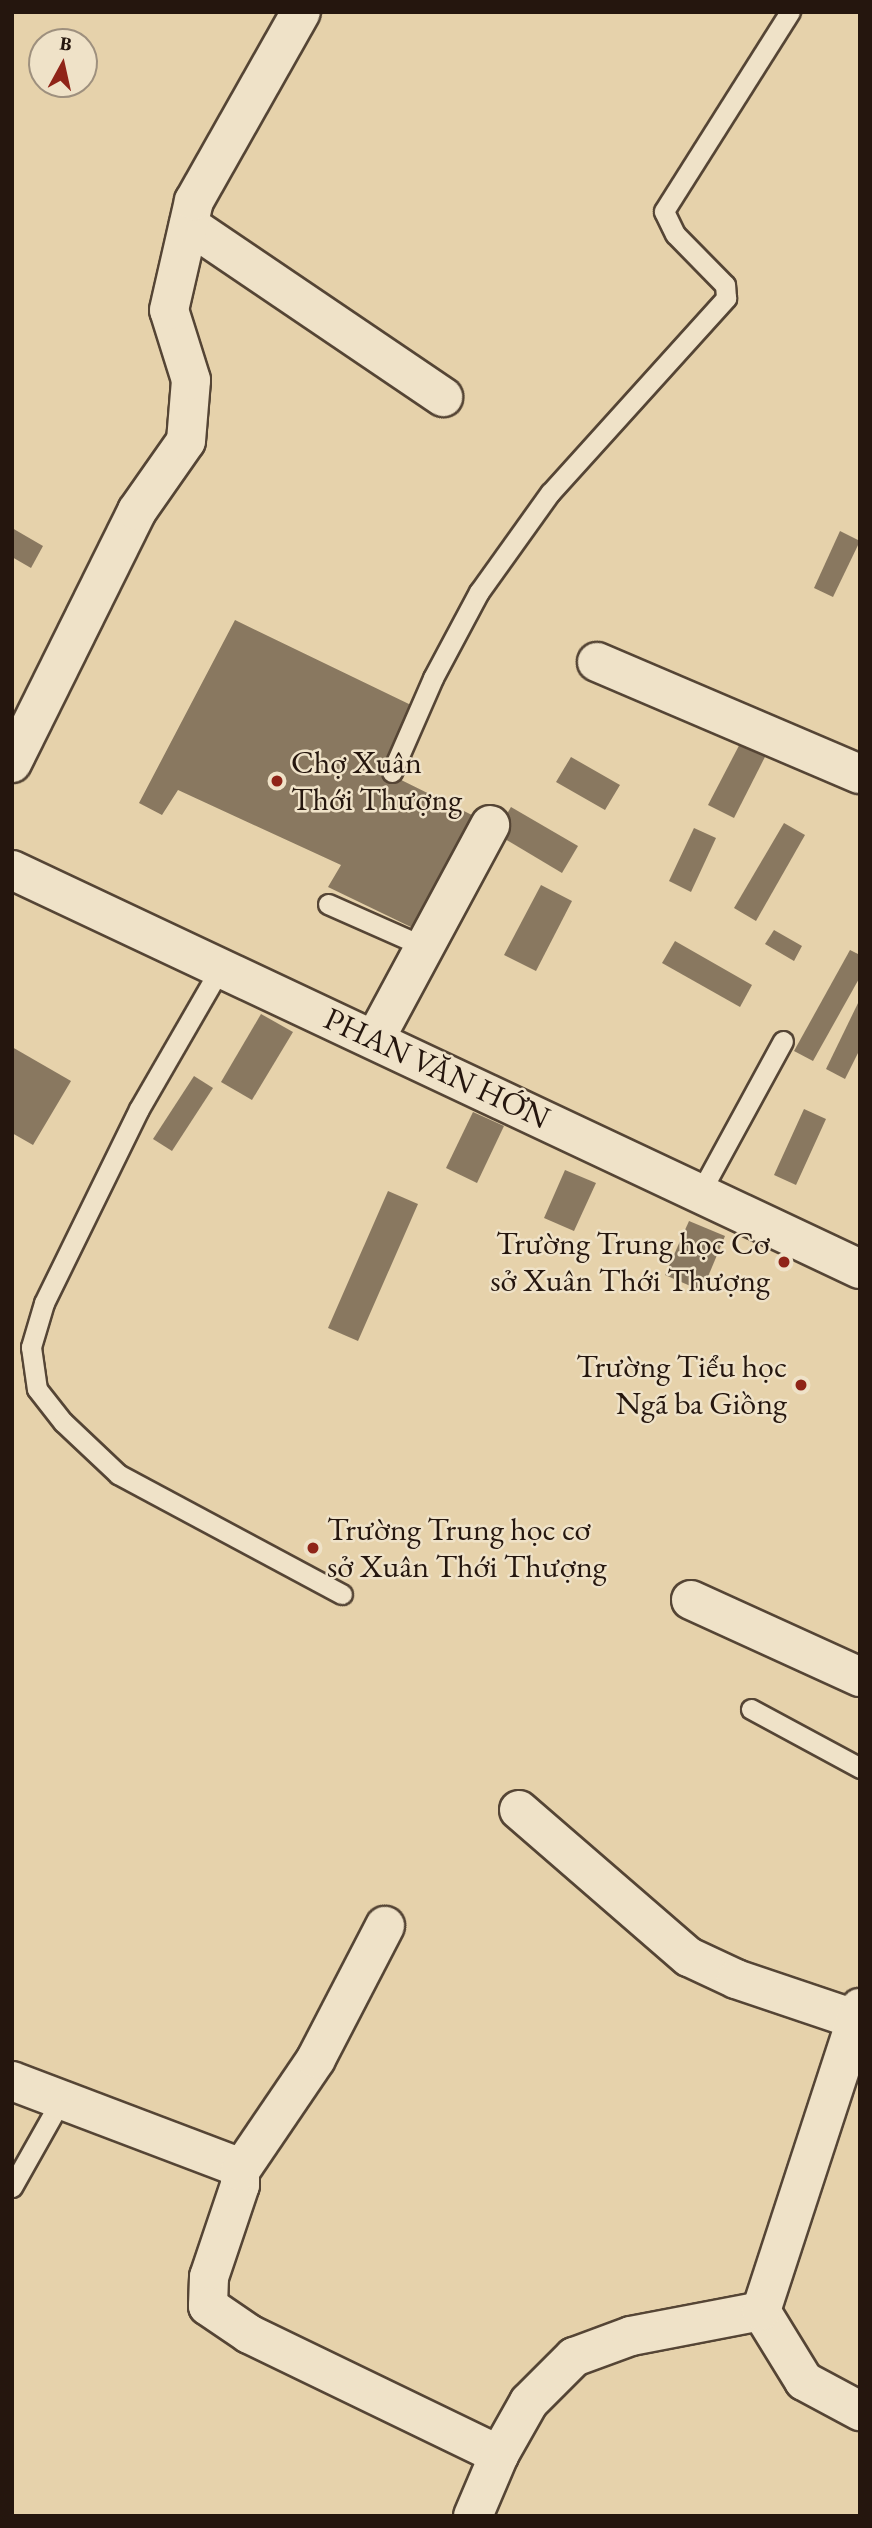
<!DOCTYPE html>
<html>
<head>
<meta charset="utf-8">
<style>
  body { margin:0 }
  #map { position:relative; width:872px; height:2528px; overflow:hidden; background:#e6d2ab; font-family:"EB Garamond",serif }
  div>[style] { position:absolute }
  .building>* { inset:0; background:#897860 }
  .roads { filter:drop-shadow(2px 0 #554535) drop-shadow(-2px 0 #554535) drop-shadow(0 2px #554535) drop-shadow(0 -2px #554535) }
  .service>* { height:19px; margin:-9.5px; padding:0 9.5px; transform-origin:9.5px; border-radius:9.5px; background:#efe2c8 }
  .minor>* { height:38px; margin:-19px; padding:0 19px; transform-origin:19px; border-radius:19px; background:#efe2c8 }
  .secondary>* { height:38px; margin:-19px; padding:0 19px; transform-origin:19px; border-radius:19px; background:#efe2c8 }
  .dots>* { width:19px; height:19px; translate:-50% -50%; box-sizing:border-box; border:4px solid #efe2c8; border-radius:50% }
  span { translate:-50% -50%; white-space:nowrap; text-align:center; line-height:1.15; -webkit-text-stroke:5px #efe2c8; paint-order:stroke }
  .poi-label { font-size:32px; color:#25160e }
  .left { translate:0 -50%; text-align:left }
  .right { translate:-100% -50%; text-align:right }
  .street-label { font-size:32px; color:#25160e }
  .frame { position:absolute; inset:0; border:14px solid #25160e; pointer-events:none }
  .north { position:absolute; left:28px; top:28px; width:70px; height:70px; box-sizing:border-box; background:#efe2c8; border:2px solid #9e907e; border-radius:50%; rotate:8deg; font-size:19px; font-weight:700; line-height:28px; text-align:center; color:#25160e }
  .north::after { content:''; display:block; margin:auto; width:24px; height:32px; background:#8f2418; clip-path:polygon(50% 0,100% 100%,50% 72%,0 100%) }
</style>
</head>
<body>
<div id="map">
  <div class="building">
    <i style="clip-path:polygon(12px 528px,43px 546px,31px 568px,12px 557px)"></i>
    <i style="clip-path:polygon(840px 531px,860px 541px,833px 597px,814px 588px)"></i>
    <i style="clip-path:polygon(235px 620px,411px 705px,385px 772px,476px 817px,413px 928px,328px 887px,341px 865px,178px 790px,162px 815px,139px 803px)"></i>
    <i style="clip-path:polygon(744px 736px,769px 749px,734px 818px,708px 805px)"></i>
    <i style="clip-path:polygon(571px 757px,620px 785px,605px 810px,556px 782px)"></i>
    <i style="clip-path:polygon(511px 807px,578px 846px,562px 873px,495px 833px)"></i>
    <i style="clip-path:polygon(784px 823px,805px 835px,756px 921px,734px 908px)"></i>
    <i style="clip-path:polygon(694px 828px,716px 838px,691px 892px,669px 881px)"></i>
    <i style="clip-path:polygon(541px 885px,572px 901px,536px 971px,504px 955px)"></i>
    <i style="clip-path:polygon(774px 930px,802px 946px,794px 961px,765px 944px)"></i>
    <i style="clip-path:polygon(675px 941px,752px 985px,740px 1007px,662px 963px)"></i>
    <i style="clip-path:polygon(850px 950px,860px 955px,860px 977px,813px 1061px,794px 1051px)"></i>
    <i style="clip-path:polygon(860px 999px,860px 1049px,845px 1079px,826px 1069px)"></i>
    <i style="clip-path:polygon(261px 1014px,293px 1032px,252px 1100px,221px 1082px)"></i>
    <i style="clip-path:polygon(12px 1047px,71px 1081px,33px 1145px,12px 1133px)"></i>
    <i style="clip-path:polygon(194px 1076px,213px 1088px,172px 1151px,153px 1139px)"></i>
    <i style="clip-path:polygon(804px 1109px,826px 1119px,796px 1185px,774px 1175px)"></i>
    <i style="clip-path:polygon(473px 1112px,504px 1126px,477px 1183px,446px 1168px)"></i>
    <i style="clip-path:polygon(565px 1170px,596px 1183px,574px 1231px,544px 1218px)"></i>
    <i style="clip-path:polygon(388px 1191px,418px 1204px,358px 1341px,328px 1328px)"></i>
    <i style="clip-path:polygon(689px 1221px,725px 1236px,702px 1291px,665px 1275px)"></i>
  </div>
  <div class="roads">
    <div class="service">
      <i style="left:392px;top:772px;width:103px;rotate:-66.4deg"></i>
      <i style="left:433px;top:678px;width:98px;rotate:-61.9deg"></i>
      <i style="left:479px;top:592px;width:122px;rotate:-54.4deg"></i>
      <i style="left:550px;top:493px;width:263px;rotate:-47.9deg"></i>
      <i style="left:726px;top:298px;width:13px;rotate:-94deg"></i>
      <i style="left:725px;top:285px;width:71px;rotate:-134.4deg"></i>
      <i style="left:675px;top:234px;width:25px;rotate:-116deg"></i>
      <i style="left:664px;top:211px;width:236px;rotate:-57.7deg"></i>
      <i style="left:328px;top:904px;width:104px;rotate:23.9deg"></i>
      <i style="left:221px;top:967px;width:164px;rotate:120deg"></i>
      <i style="left:139px;top:1109px;width:216px;rotate:116.1deg"></i>
      <i style="left:44px;top:1303px;width:46px;rotate:106.5deg"></i>
      <i style="left:31px;top:1347px;width:42px;rotate:81.9deg"></i>
      <i style="left:37px;top:1389px;width:42px;rotate:51.8deg"></i>
      <i style="left:63px;top:1422px;width:76px;rotate:43.4deg"></i>
      <i style="left:118px;top:1474px;width:254px;rotate:28.2deg"></i>
      <i style="left:700px;top:1193px;width:173px;rotate:-61.4deg"></i>
      <i style="left:751px;top:1709px;width:124px;rotate:28.4deg"></i>
      <i style="left:12px;top:2187px;width:100px;rotate:-60.6deg"></i>
    </div>
    <div class="minor">
      <i style="left:189px;top:225px;width:307px;rotate:34.1deg"></i>
      <i style="left:597px;top:662px;width:286px;rotate:23.1deg"></i>
      <i style="left:12px;top:763px;width:281px;rotate:-63.6deg"></i>
      <i style="left:137px;top:511px;width:85px;rotate:-55deg"></i>
      <i style="left:186px;top:441px;width:61px;rotate:-85.3deg"></i>
      <i style="left:191px;top:380px;width:73px;rotate:-107.4deg"></i>
      <i style="left:169px;top:310px;width:112px;rotate:-77.1deg"></i>
      <i style="left:194px;top:201px;width:217px;rotate:-60.5deg"></i>
      <i style="left:375px;top:1039px;width:243px;rotate:-61.7deg"></i>
      <i style="left:691px;top:1600px;width:186px;rotate:24.5deg"></i>
      <i style="left:519px;top:1810px;width:225px;rotate:40.9deg"></i>
      <i style="left:689px;top:1957px;width:52px;rotate:25.1deg"></i>
      <i style="left:736px;top:1979px;width:131px;rotate:18.7deg"></i>
      <i style="left:12px;top:2081px;width:234px;rotate:20.8deg"></i>
      <i style="left:231px;top:2164px;width:11px;rotate:38deg"></i>
      <i style="left:240px;top:2171px;width:14px;rotate:90deg"></i>
      <i style="left:240px;top:2185px;width:97px;rotate:108.6deg"></i>
      <i style="left:209px;top:2277px;width:29px;rotate:92deg"></i>
      <i style="left:208px;top:2306px;width:50px;rotate:34.3deg"></i>
      <i style="left:249px;top:2334px;width:278px;rotate:25.8deg"></i>
      <i style="left:240px;top:2171px;width:135px;rotate:-55.8deg"></i>
      <i style="left:316px;top:2059px;width:150px;rotate:-62.6deg"></i>
      <i style="left:761px;top:2311px;width:82px;rotate:58.4deg"></i>
      <i style="left:804px;top:2381px;width:64px;rotate:28.2deg"></i>
      <i style="left:473px;top:2516px;width:66px;rotate:-66.9deg"></i>
      <i style="left:499px;top:2455px;width:61px;rotate:-60.5deg"></i>
      <i style="left:529px;top:2402px;width:64px;rotate:-45deg"></i>
      <i style="left:574px;top:2357px;width:61px;rotate:-20.2deg"></i>
      <i style="left:631px;top:2336px;width:132px;rotate:-10.9deg"></i>
      <i style="left:761px;top:2311px;width:319px;rotate:-71.9deg"></i>
    </div>
    <div class="secondary">
      <i style="left:12px;top:870px;width:937px;rotate:25.2deg"></i>
    </div>
  </div>
  <div class="dots">
    <i style="left:277px;top:781px;background:#8f2418"></i>
    <i style="left:784px;top:1262px;background:#8f2418"></i>
    <i style="left:801px;top:1385px;background:#8f2418"></i>
    <i style="left:313px;top:1548px;background:#8f2418"></i>
  </div>
  <div class="poi-label">
    <span class="left" style="left:291px;top:781px">Chợ Xuân<br>Thới Thượng</span>
    <span class="right" style="left:770px;top:1262px">Trường Trung học Cơ<br>sở Xuân Thới Thượng</span>
    <span class="right" style="left:787px;top:1385px">Trường Tiểu học<br>Ngã ba Giồng</span>
    <span class="left" style="left:327px;top:1548px">Trường Trung học cơ<br>sở Xuân Thới Thượng</span>
  </div>
  <div class="street-label">
    <span style="left:437px;top:1068px;rotate:25deg">PHAN VĂN HỚN</span>
  </div>
  <div class="frame"></div>
  <div class="north">B</div>
</div>
</body>
</html>
